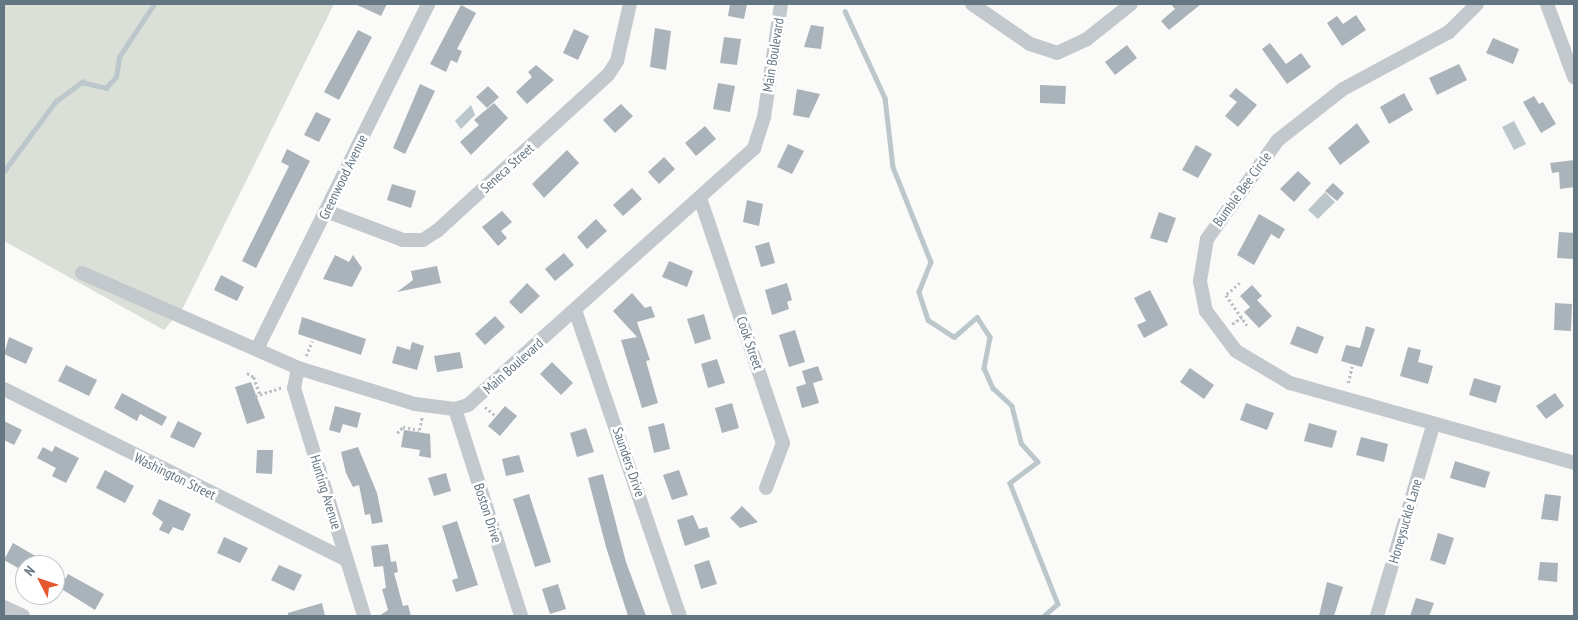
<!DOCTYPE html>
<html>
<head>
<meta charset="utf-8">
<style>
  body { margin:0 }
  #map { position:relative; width:1578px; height:620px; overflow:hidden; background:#fafaf8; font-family:"PT Sans Narrow",sans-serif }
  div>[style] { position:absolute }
  .green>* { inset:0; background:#dadfd7 }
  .water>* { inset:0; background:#bbc7cb }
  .stream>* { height:4.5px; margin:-2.25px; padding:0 2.25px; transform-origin:2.25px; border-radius:2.25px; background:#bbc7cb }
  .building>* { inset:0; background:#aab3b9 }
  .path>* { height:2.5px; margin-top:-1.25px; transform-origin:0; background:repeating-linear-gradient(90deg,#bbbfc2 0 2.5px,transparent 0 5px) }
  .minor>* { height:14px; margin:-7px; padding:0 7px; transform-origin:7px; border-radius:7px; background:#c3c8cc }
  span { translate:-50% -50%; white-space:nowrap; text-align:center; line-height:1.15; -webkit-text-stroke:5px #fff; paint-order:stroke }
  .street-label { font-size:14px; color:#657683 }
  .frame { position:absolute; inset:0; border:5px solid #657683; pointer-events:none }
  .north { position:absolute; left:15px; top:555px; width:50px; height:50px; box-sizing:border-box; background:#fff; border:1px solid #c1c8cd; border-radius:50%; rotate:311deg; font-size:14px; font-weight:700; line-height:20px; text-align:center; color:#657683 }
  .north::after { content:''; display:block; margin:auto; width:18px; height:22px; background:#e4572e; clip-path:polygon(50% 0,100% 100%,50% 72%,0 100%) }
</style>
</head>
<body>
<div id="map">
  <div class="green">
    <i style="clip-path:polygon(4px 4px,334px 4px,183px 308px,164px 330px,4px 241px)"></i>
  </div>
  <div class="water">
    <i style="clip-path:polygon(471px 105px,475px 115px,461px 129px,455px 121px)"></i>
    <i style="clip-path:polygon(1514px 121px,1526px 144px,1514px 150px,1502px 127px)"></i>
    <i style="clip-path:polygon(1325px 192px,1335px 202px,1318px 219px,1308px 210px)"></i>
  </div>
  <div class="stream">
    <i style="left:845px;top:11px;width:96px;rotate:65.3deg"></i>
    <i style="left:885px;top:98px;width:69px;rotate:83.4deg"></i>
    <i style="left:893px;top:167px;width:102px;rotate:68.2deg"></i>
    <i style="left:931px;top:262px;width:32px;rotate:112deg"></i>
    <i style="left:919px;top:292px;width:29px;rotate:72deg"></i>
    <i style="left:928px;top:320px;width:31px;rotate:33deg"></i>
    <i style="left:954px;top:337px;width:30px;rotate:-41deg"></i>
    <i style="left:977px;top:317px;width:24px;rotate:57deg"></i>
    <i style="left:990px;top:337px;width:32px;rotate:101deg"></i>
    <i style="left:984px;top:368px;width:22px;rotate:66deg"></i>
    <i style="left:993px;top:388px;width:26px;rotate:43deg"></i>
    <i style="left:1012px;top:406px;width:38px;rotate:76deg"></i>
    <i style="left:1021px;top:443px;width:25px;rotate:48deg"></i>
    <i style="left:1038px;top:462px;width:35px;rotate:143deg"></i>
    <i style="left:1010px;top:483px;width:130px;rotate:68.4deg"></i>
    <i style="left:1058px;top:604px;width:18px;rotate:139deg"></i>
    <i style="left:4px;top:171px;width:86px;rotate:-53.5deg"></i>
    <i style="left:55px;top:102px;width:34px;rotate:-37deg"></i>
    <i style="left:82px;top:82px;width:25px;rotate:14deg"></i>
    <i style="left:106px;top:88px;width:15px;rotate:-48deg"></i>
    <i style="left:116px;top:77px;width:20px;rotate:-81deg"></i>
    <i style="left:119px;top:57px;width:64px;rotate:-56.6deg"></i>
  </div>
  <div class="building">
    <i style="clip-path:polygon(355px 4px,387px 4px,381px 16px)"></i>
    <i style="clip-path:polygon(730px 4px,747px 4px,744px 19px,728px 16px)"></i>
    <i style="clip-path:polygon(1171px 4px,1201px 4px,1169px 30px,1161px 21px,1175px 9px)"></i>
    <i style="clip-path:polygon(461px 5px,476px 13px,457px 49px,462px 51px,457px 63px,451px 60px,446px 72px,430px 64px)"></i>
    <i style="clip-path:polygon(1356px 15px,1366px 30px,1342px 46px,1327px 23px,1337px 16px,1343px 24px)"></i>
    <i style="clip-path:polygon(811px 25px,824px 27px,821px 49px,804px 47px)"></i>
    <i style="clip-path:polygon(655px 28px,671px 31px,666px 70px,650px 67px)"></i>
    <i style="clip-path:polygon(574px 29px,589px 36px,578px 60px,563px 53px)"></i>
    <i style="clip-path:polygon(358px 30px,372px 37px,339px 100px,324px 92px)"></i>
    <i style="clip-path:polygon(724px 37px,741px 39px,737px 65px,720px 63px)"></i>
    <i style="clip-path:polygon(1493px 38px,1519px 49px,1513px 64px,1486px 53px)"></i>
    <i style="clip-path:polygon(1270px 43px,1286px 64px,1301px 53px,1311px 67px,1287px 84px,1262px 49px)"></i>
    <i style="clip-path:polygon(1127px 45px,1137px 58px,1115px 75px,1105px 62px)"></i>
    <i style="clip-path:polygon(1459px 64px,1467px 80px,1437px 95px,1429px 78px)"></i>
    <i style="clip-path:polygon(536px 65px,554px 80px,527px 104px,516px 92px,532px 77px,528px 72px)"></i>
    <i style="clip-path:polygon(718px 83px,735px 86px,730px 112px,713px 109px)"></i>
    <i style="clip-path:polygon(420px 84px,435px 91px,405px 154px,393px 148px)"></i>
    <i style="clip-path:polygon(1040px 85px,1066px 86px,1065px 104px,1040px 103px)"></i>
    <i style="clip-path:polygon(488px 86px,499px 97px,487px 108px,476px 97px)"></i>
    <i style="clip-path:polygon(1236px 88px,1257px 105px,1238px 127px,1225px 116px,1237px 102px,1229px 96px)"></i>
    <i style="clip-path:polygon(797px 89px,820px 94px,809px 118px,793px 115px)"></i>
    <i style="clip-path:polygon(1404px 93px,1413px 110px,1389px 124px,1380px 107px)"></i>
    <i style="clip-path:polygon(1534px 96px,1539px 104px,1543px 102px,1556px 124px,1541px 133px,1523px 102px)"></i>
    <i style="clip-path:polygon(494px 103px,508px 118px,471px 155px,460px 142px,479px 125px,474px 120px)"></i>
    <i style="clip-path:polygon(621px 104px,633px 116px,615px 133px,603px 120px)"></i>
    <i style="clip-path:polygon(316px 112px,331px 119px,319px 142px,304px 135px)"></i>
    <i style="clip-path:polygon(1357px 123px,1370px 142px,1340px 165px,1328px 148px)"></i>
    <i style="clip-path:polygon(705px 126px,716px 139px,696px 156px,685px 143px)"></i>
    <i style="clip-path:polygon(788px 144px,804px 151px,792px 174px,777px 167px)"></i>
    <i style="clip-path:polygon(1196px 145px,1212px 154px,1198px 178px,1182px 170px)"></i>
    <i style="clip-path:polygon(287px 149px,310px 161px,256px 268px,242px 261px,289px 166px,281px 162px)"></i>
    <i style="clip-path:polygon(567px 150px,579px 163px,544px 198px,532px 184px)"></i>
    <i style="clip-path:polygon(664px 157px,675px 169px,659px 184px,648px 172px)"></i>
    <i style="clip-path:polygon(1574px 160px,1574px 187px,1560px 189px,1559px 172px,1552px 173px,1550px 163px)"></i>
    <i style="clip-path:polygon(1298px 171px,1311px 183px,1294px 202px,1280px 189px)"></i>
    <i style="clip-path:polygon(1333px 183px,1344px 193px,1337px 201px,1325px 191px)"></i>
    <i style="clip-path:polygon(392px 184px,416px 191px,411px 208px,387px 200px)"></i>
    <i style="clip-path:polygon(632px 188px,642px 199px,623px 216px,613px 205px)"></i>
    <i style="clip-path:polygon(747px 200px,763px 204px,759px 226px,743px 222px)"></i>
    <i style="clip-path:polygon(502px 211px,512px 222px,501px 231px,507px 238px,498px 246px,482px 227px)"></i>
    <i style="clip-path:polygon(1159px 212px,1176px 218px,1167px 243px,1150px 238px)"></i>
    <i style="clip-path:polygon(1259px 214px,1285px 229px,1279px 239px,1271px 234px,1254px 265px,1237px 255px)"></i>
    <i style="clip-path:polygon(596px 219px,607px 231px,587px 249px,577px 237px)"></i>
    <i style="clip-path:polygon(1559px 232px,1574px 233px,1573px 259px,1557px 258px)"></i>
    <i style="clip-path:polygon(769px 242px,775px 263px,761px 267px,755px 246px)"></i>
    <i style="clip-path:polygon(564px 253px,574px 265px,555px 281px,545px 269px)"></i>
    <i style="clip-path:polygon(335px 255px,349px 262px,353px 255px,362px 268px,352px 287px,323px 279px)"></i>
    <i style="clip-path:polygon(669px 261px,693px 271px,687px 287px,662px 277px)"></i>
    <i style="clip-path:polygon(437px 266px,441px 283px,397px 292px,413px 280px,411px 271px)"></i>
    <i style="clip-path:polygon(221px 275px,244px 287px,237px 301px,214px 290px)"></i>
    <i style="clip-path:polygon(527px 283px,540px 296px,521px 314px,509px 302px)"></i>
    <i style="clip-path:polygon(787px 283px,792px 300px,787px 302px,789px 309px,772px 315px,765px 290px)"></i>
    <i style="clip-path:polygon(1252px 285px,1262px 296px,1257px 300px,1272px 316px,1259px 328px,1244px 312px,1250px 307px,1240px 296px)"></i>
    <i style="clip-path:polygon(1150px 290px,1168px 325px,1144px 338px,1137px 325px,1146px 321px,1134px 298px)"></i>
    <i style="clip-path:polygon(632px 293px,645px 308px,651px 306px,655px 317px,637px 322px,650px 360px,646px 361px,658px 403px,642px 408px,621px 340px,637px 337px,613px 311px)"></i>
    <i style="clip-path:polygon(1555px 303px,1572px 304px,1571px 331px,1554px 330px)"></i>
    <i style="clip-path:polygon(704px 314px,711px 339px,695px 344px,687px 319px)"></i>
    <i style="clip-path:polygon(495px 316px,505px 327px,485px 345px,475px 334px)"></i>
    <i style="clip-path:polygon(302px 317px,366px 339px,361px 355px,298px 334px)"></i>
    <i style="clip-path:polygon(1297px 326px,1324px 337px,1317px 354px,1290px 344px)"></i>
    <i style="clip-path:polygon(1366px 326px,1375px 329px,1362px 367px,1341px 361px,1346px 345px,1360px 348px)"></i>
    <i style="clip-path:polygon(795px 330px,805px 362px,789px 367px,779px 335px)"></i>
    <i style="clip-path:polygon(9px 337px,33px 348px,26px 364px,4px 354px)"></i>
    <i style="clip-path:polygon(412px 342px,424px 346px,417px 370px,392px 363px,397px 346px,410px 350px)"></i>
    <i style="clip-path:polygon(1408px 347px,1421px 350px,1418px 362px,1433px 366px,1428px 384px,1400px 376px)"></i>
    <i style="clip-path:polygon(460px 352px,463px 368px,437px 372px,434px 356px)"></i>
    <i style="clip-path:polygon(717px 359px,725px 383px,708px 388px,701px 364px)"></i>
    <i style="clip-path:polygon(552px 362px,573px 383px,561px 395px,540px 374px)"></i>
    <i style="clip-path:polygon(66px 365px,97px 380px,89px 396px,58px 381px)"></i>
    <i style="clip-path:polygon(818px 366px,823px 380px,813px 383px,819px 403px,802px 408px,796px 387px,806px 384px,802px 371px)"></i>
    <i style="clip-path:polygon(1190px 368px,1214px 385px,1204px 399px,1180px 382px)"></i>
    <i style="clip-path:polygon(1474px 378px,1501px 386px,1496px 403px,1469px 395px)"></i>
    <i style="clip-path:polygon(251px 382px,265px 418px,247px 424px,235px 387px)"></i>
    <i style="clip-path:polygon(122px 393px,167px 417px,162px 426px,140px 414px,137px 421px,114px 408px)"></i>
    <i style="clip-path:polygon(1555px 393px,1564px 406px,1546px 419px,1536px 406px)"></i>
    <i style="clip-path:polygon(732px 403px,739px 428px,722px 433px,715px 408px)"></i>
    <i style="clip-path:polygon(1246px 403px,1274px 413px,1267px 430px,1240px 420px)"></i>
    <i style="clip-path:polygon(335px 406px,361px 413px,357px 428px,343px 424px,340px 433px,329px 430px)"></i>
    <i style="clip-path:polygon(505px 406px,517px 416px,500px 436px,488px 426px)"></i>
    <i style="clip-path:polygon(4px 421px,22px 430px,14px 445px,4px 440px)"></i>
    <i style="clip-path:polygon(178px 421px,202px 433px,194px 448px,170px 437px)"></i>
    <i style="clip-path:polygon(664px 423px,670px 449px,654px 453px,648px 427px)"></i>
    <i style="clip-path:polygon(1309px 423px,1337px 431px,1332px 448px,1304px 441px)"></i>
    <i style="clip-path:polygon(586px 428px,594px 452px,577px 457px,570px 433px)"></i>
    <i style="clip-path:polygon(404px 430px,430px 434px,431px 458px,419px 456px,420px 450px,401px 447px)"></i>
    <i style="clip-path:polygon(1361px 437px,1388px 444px,1384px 462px,1356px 455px)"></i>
    <i style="clip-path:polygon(55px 446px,79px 458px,66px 483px,52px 476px,56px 468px,37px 458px,43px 447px,52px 452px)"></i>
    <i style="clip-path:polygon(358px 447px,377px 493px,383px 522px,372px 524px,370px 514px,365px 515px,359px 485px,353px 487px,346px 473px,341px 452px)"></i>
    <i style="clip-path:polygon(257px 450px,273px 450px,272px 474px,256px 473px)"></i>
    <i style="clip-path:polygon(519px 455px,524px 472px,506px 476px,502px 459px)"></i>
    <i style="clip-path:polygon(1455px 461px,1490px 472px,1485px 488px,1450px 478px)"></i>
    <i style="clip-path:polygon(105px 470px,134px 486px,125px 503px,96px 488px)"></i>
    <i style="clip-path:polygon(679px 470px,688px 495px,672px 500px,663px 475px)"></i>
    <i style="clip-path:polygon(446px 473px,451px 491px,434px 496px,428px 478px)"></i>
    <i style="clip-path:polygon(603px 474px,626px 562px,646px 616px,628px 616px,606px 547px,588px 478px)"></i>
    <i style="clip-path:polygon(529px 494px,551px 562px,535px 567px,513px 499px)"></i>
    <i style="clip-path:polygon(1545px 494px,1561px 496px,1558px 521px,1541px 519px)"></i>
    <i style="clip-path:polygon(159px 499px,191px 514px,183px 531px,173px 527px,169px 534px,159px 530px,163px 522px,152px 514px)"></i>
    <i style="clip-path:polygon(742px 506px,758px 522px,740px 528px,730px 518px)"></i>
    <i style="clip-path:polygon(693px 515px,699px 529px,707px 527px,710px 537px,685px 546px,677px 520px)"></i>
    <i style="clip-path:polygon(457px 521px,478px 585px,456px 592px,452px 580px,458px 578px,442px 526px)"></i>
    <i style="clip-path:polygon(1438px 533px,1454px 538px,1445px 565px,1430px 560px)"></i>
    <i style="clip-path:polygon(224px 537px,248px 548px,240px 563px,217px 553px)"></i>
    <i style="clip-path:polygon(13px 543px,51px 565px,25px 565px,25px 572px,4px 560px)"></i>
    <i style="clip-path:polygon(388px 544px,391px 562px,396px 561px,398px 572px,394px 573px,403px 606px,408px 605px,411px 616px,379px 616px,388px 610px,382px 589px,386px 588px,383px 566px,374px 567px,371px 546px)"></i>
    <i style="clip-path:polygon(709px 560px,717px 584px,701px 589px,694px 565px)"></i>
    <i style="clip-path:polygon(1540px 562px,1558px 563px,1557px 582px,1538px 580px)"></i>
    <i style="clip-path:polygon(279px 565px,302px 575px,294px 591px,271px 580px)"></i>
    <i style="clip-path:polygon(68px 574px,104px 594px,95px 610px,60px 588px)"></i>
    <i style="clip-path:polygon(1327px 582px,1343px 587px,1334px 616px,1319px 616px)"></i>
    <i style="clip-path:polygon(558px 584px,566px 609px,550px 614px,542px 589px)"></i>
    <i style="clip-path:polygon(1416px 598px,1434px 603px,1429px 616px,1410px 616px)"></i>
    <i style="clip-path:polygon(322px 603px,325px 616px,288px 616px,288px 613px)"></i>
  </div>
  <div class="path">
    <i style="left:1240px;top:283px;width:18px;rotate:139deg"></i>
    <i style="left:1226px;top:295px;width:37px;rotate:55deg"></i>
    <i style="left:1232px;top:324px;width:12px;rotate:-35deg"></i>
    <i style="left:306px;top:356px;width:16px;rotate:-68deg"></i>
    <i style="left:247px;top:373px;width:8px;rotate:30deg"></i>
    <i style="left:254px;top:377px;width:18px;rotate:71deg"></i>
    <i style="left:1348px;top:383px;width:17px;rotate:-77deg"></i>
    <i style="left:255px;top:396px;width:28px;rotate:-18deg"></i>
    <i style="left:485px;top:407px;width:13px;rotate:39deg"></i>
    <i style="left:397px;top:433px;width:8px;rotate:-45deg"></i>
    <i style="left:403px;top:427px;width:16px;rotate:11deg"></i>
    <i style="left:419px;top:430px;width:13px;rotate:-77deg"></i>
  </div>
  <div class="minor">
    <i style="left:972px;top:4px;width:70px;rotate:34.6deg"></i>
    <i style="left:1030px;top:44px;width:28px;rotate:18deg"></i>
    <i style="left:1057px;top:53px;width:33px;rotate:-25deg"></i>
    <i style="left:1087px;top:39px;width:56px;rotate:-38.5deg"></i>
    <i style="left:1477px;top:4px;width:40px;rotate:135deg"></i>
    <i style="left:1449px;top:32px;width:120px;rotate:151.7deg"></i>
    <i style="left:1343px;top:89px;width:83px;rotate:141.9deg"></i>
    <i style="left:1278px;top:140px;width:122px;rotate:125.6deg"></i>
    <i style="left:1207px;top:239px;width:43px;rotate:99.5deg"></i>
    <i style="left:1200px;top:281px;width:31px;rotate:79deg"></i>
    <i style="left:1206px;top:311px;width:50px;rotate:53.1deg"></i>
    <i style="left:1236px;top:351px;width:63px;rotate:30.7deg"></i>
    <i style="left:1290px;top:383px;width:295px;rotate:15.7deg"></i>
    <i style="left:1547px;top:4px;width:78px;rotate:69.7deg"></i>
    <i style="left:700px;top:198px;width:259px;rotate:71.3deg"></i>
    <i style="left:783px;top:443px;width:48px;rotate:110.7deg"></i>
    <i style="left:326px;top:211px;width:82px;rotate:20.6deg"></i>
    <i style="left:403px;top:240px;width:20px"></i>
    <i style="left:423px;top:240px;width:17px;rotate:-33deg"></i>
    <i style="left:437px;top:231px;width:231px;rotate:-42.4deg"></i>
    <i style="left:608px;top:75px;width:17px;rotate:-57deg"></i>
    <i style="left:617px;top:61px;width:58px;rotate:-77.2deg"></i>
    <i style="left:82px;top:273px;width:236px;rotate:23.7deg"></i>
    <i style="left:298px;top:368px;width:122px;rotate:17.1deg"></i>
    <i style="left:415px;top:404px;width:40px;rotate:7.1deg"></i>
    <i style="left:455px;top:409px;width:14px;rotate:-17deg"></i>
    <i style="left:468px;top:405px;width:385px;rotate:-41.9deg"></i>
    <i style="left:754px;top:148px;width:33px;rotate:-72deg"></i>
    <i style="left:764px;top:117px;width:114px;rotate:-81.4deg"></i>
    <i style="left:575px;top:310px;width:324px;rotate:71.1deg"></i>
    <i style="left:257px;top:349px;width:385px;rotate:-63.6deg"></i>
    <i style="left:298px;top:368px;width:20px;rotate:101deg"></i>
    <i style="left:294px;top:388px;width:239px;rotate:72.9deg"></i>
    <i style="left:4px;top:389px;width:383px;rotate:26.5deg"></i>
    <i style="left:455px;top:409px;width:217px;rotate:72.3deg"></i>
    <i style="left:4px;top:607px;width:21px;rotate:25deg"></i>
    <i style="left:1377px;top:616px;width:198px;rotate:-73.6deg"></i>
  </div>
  <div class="street-label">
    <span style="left:773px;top:55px;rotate:-81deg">Main Boulevard</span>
    <span style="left:507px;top:168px;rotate:-42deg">Seneca Street</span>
    <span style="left:343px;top:177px;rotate:-64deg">Greenwood Avenue</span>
    <span style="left:1242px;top:189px;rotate:-54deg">Bumble Bee Circle</span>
    <span style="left:750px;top:343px;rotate:71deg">Cook Street</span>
    <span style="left:513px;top:366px;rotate:-42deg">Main Boulevard</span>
    <span style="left:629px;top:462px;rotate:71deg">Saunders Drive</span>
    <span style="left:175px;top:476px;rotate:26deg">Washington Street</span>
    <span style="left:326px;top:492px;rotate:73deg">Hunting Avenue</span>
    <span style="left:488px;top:513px;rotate:72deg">Boston Drive</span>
    <span style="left:1405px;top:521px;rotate:-74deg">Honeysuckle Lane</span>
  </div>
  <div class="frame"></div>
  <div class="north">N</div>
</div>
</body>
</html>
